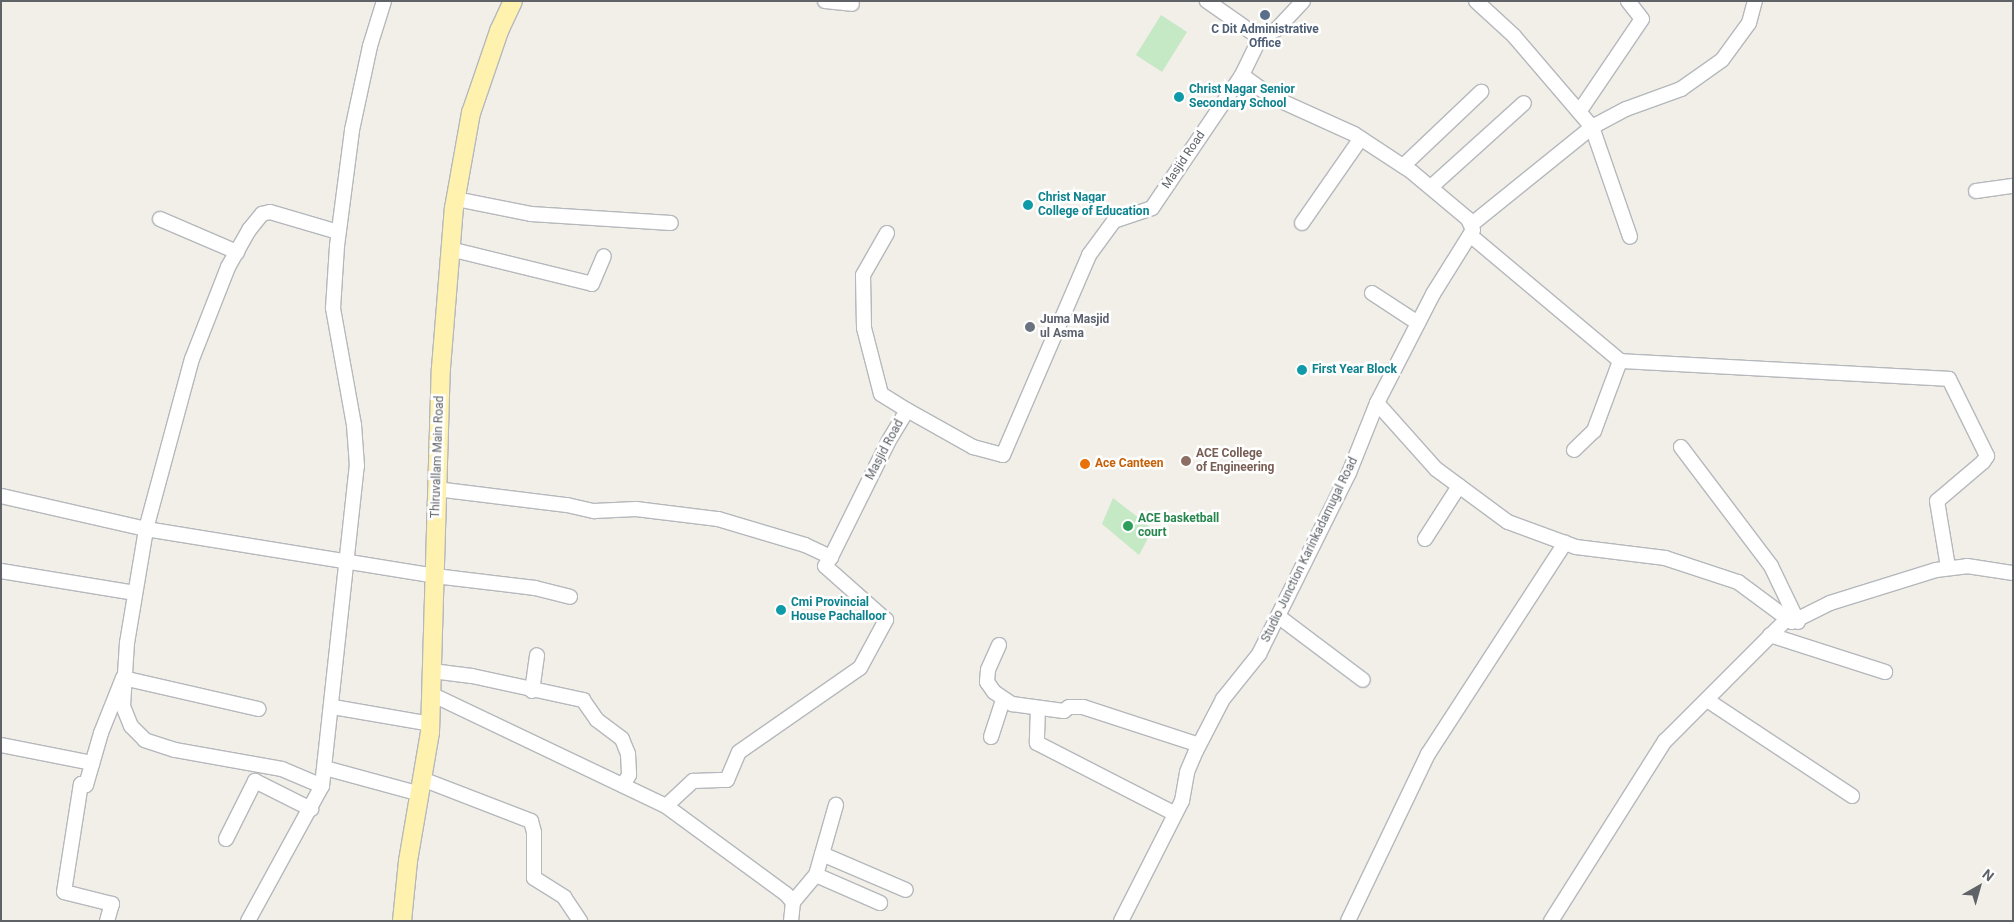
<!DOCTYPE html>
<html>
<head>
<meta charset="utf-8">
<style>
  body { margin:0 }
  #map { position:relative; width:2014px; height:922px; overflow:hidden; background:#f1efe8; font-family:Roboto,sans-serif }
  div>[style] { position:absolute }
  .green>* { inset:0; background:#c5e8c5 }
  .roads { filter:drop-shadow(1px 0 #b5b8bc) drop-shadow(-1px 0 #b5b8bc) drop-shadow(0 1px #b5b8bc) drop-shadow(0 -1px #b5b8bc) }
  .minor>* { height:14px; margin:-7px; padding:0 7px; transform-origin:7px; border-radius:7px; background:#fff }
  .major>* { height:18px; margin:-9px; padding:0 9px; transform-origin:9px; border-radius:9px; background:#fff2af }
  .dots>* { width:14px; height:14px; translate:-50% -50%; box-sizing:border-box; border:2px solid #fff; border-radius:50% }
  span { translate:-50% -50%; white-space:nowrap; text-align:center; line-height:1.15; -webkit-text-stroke:5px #fff; paint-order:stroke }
  .service-label { font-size:12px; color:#4e5e75; font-weight:700 }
  .culture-label { font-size:12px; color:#0d838f; font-weight:700 }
  .left { translate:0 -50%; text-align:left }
  .street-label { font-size:12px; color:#5f6368 }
  .worship-label { font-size:12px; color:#5b616d; font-weight:700 }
  .education-label { font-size:12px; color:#785e54; font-weight:700 }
  .food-label { font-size:12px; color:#c56008; font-weight:700 }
  .leisure-label { font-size:12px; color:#27864d; font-weight:700 }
  .frame { position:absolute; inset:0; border:2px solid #5f6368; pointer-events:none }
  .north { position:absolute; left:1954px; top:862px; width:50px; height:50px; -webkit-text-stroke:4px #fff; paint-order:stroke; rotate:38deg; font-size:14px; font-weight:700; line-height:20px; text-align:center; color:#5f6368 }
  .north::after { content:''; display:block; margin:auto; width:18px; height:22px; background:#5f6368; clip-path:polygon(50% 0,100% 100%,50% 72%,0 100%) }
</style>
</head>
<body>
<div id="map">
  <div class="green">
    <i style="clip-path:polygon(1161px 15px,1187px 32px,1162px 72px,1136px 55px)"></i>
    <i style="clip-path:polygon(1113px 498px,1153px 529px,1139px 555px,1102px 524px)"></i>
  </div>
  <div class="roads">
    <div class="minor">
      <i style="left:825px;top:1px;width:27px;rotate:6deg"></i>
      <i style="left:1476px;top:1px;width:52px;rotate:42.6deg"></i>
      <i style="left:1514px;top:36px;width:120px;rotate:49.4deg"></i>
      <i style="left:1592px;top:127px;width:116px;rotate:70.9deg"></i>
      <i style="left:1260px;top:38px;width:19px;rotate:-28deg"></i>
      <i style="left:1277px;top:29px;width:38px;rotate:-47deg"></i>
      <i style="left:1579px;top:112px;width:112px;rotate:-55.9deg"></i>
      <i style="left:1642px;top:19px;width:23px;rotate:-128deg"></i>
      <i style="left:1403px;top:166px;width:108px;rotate:-43.5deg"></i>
      <i style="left:1431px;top:187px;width:125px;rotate:-42.1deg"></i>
      <i style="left:1976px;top:191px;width:37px;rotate:-8deg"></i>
      <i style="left:456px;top:199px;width:76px;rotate:11.3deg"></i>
      <i style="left:531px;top:214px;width:140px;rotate:3.7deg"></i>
      <i style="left:160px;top:219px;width:84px;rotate:23.2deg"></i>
      <i style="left:1302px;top:223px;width:103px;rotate:-55.2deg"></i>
      <i style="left:1472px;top:224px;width:154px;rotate:-38.9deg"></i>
      <i style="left:1592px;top:127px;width:38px;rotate:-28deg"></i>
      <i style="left:1626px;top:109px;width:59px;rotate:-20deg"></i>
      <i style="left:1681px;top:89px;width:50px;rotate:-35.3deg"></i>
      <i style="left:1722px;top:60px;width:46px;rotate:-53.9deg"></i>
      <i style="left:1749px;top:23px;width:23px;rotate:-75deg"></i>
      <i style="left:887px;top:233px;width:48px;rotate:119.7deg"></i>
      <i style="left:863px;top:275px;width:53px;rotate:88.9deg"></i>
      <i style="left:864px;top:328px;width:68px;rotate:75.6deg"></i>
      <i style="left:881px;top:394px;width:31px;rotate:32deg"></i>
      <i style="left:1470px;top:235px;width:196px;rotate:40deg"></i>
      <i style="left:1620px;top:361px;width:329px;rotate:3.1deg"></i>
      <i style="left:1949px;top:379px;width:86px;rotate:63.7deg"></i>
      <i style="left:1987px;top:456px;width:7px;rotate:124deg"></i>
      <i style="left:1983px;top:462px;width:60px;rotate:139.7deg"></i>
      <i style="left:1937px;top:501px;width:67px;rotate:80.5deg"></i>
      <i style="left:450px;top:249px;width:146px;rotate:13.8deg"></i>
      <i style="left:592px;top:284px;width:30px;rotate:-67deg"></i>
      <i style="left:1372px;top:293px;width:55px;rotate:33.1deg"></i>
      <i style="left:1377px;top:403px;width:89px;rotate:48.2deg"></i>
      <i style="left:1436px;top:469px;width:89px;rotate:36.4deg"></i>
      <i style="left:1508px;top:522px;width:72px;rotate:20.2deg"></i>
      <i style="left:1576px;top:547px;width:90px;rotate:7deg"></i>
      <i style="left:1665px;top:558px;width:77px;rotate:18.2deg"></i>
      <i style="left:1738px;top:582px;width:67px;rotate:36.5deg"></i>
      <i style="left:1792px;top:622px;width:42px;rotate:-26.6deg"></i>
      <i style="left:1830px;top:603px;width:111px;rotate:-17.3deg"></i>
      <i style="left:1936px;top:570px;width:31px;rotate:-7deg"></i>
      <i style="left:1967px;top:566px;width:47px;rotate:8.7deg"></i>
      <i style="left:1681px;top:447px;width:149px;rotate:52.9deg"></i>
      <i style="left:1771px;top:566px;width:62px;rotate:64.3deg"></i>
      <i style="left:1574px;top:450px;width:28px;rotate:-44deg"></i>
      <i style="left:1594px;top:431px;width:75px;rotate:-69.6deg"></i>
      <i style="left:436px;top:489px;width:132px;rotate:7deg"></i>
      <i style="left:567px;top:505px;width:28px;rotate:13deg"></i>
      <i style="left:594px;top:511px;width:42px;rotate:-2.7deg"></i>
      <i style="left:636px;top:509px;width:83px;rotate:7deg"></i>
      <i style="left:718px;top:519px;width:91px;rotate:16.6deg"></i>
      <i style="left:805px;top:545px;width:29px;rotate:25deg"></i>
      <i style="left:831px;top:557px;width:128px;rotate:-63.6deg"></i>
      <i style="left:888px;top:442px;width:37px;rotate:-59deg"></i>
      <i style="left:907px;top:410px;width:76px;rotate:29.3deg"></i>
      <i style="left:973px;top:447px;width:31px;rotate:15deg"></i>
      <i style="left:1003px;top:455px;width:218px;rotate:-66.7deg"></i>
      <i style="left:1089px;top:255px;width:42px;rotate:-53.7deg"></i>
      <i style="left:1114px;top:221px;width:40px;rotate:-18.9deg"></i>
      <i style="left:1152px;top:208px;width:161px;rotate:-55.9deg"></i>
      <i style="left:1px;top:496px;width:149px;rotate:12.8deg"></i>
      <i style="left:146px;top:529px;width:293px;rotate:9.2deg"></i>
      <i style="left:435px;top:576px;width:101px;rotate:6.8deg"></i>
      <i style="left:535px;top:588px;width:36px;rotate:14deg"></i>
      <i style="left:1425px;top:539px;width:63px;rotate:-57.3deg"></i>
      <i style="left:1px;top:571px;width:136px;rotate:9.3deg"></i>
      <i style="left:1278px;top:616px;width:106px;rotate:37deg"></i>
      <i style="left:1770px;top:635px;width:121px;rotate:17.8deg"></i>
      <i style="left:999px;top:645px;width:27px;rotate:114deg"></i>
      <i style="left:988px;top:670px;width:12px;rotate:95deg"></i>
      <i style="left:987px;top:682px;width:12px;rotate:55deg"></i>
      <i style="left:994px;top:692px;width:22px;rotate:34deg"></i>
      <i style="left:1012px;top:704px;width:52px;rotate:7.7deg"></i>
      <i style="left:1064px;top:711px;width:6px;rotate:-39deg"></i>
      <i style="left:1069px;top:707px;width:14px"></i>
      <i style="left:1083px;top:707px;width:122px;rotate:18.1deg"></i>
      <i style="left:432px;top:671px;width:40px;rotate:7.1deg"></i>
      <i style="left:472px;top:676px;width:114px;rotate:12.2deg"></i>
      <i style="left:583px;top:700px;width:24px;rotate:55deg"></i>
      <i style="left:597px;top:720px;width:31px;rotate:37deg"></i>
      <i style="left:622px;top:739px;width:16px;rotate:68deg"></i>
      <i style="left:628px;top:754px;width:21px;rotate:87deg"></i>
      <i style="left:629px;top:775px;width:12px;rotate:121deg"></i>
      <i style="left:532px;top:691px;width:36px;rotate:-82deg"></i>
      <i style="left:431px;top:694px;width:260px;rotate:25.5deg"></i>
      <i style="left:666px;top:806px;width:149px;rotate:36.3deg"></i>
      <i style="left:786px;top:894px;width:11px;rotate:49deg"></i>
      <i style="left:793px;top:902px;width:19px;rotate:96deg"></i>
      <i style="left:1707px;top:700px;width:174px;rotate:33.5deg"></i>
      <i style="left:333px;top:707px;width:99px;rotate:9.8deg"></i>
      <i style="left:1038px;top:708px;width:35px;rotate:92deg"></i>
      <i style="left:1037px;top:743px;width:155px;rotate:27.2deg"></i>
      <i style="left:991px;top:737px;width:40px;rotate:-72deg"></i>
      <i style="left:1px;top:745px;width:93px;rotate:11.2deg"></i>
      <i style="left:325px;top:768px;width:98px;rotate:15.3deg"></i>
      <i style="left:422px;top:779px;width:117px;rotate:21.1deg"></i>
      <i style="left:531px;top:821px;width:11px;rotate:75deg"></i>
      <i style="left:534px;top:832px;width:46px;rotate:90deg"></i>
      <i style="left:534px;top:878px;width:36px;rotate:32deg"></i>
      <i style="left:564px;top:897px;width:29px;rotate:56deg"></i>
      <i style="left:322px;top:786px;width:322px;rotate:-83.8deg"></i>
      <i style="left:357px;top:466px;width:41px;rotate:-94.2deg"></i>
      <i style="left:354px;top:425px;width:119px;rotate:-100.2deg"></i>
      <i style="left:333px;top:308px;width:62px;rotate:-86.3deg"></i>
      <i style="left:337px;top:246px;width:117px;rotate:-82.6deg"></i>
      <i style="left:352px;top:130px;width:86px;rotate:-77.9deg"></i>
      <i style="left:370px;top:46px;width:47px;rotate:-72.7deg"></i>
      <i style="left:666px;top:806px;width:37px;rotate:-43deg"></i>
      <i style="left:693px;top:781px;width:34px;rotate:-2deg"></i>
      <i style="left:727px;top:780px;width:30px;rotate:-67deg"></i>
      <i style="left:739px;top:752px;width:147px;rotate:-34.8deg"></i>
      <i style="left:860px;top:668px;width:55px;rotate:-61.6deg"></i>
      <i style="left:886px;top:620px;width:81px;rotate:-138.5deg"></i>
      <i style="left:825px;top:566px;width:11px;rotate:-56deg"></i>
      <i style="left:226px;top:839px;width:65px;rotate:-63.4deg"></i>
      <i style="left:255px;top:781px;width:63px;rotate:26.6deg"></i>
      <i style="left:822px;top:854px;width:91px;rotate:23.2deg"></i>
      <i style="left:816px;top:875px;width:70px;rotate:23.6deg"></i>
      <i style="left:793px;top:902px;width:35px;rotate:-50deg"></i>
      <i style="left:816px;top:875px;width:73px;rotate:-74.1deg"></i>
      <i style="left:107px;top:921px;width:18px;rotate:-74deg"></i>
      <i style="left:112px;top:904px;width:49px;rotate:-166deg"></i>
      <i style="left:64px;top:892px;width:109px;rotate:-81.1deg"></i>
      <i style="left:81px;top:784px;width:5px;rotate:11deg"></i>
      <i style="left:86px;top:785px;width:54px;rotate:-73.9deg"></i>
      <i style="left:101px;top:733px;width:59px;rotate:-68.2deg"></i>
      <i style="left:123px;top:678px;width:139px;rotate:12.9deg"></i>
      <i style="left:248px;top:921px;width:154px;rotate:-61.3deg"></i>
      <i style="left:322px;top:786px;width:43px;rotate:-157deg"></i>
      <i style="left:282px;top:769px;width:109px;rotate:-169.9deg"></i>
      <i style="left:175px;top:750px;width:32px;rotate:-162deg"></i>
      <i style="left:145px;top:740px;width:20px;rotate:-135deg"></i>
      <i style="left:131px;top:726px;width:22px;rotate:-112deg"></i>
      <i style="left:123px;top:706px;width:63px;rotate:-86.4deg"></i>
      <i style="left:127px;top:643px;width:116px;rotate:-80.5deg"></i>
      <i style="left:146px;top:529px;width:176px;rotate:-74.9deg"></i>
      <i style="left:192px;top:359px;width:99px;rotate:-68.6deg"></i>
      <i style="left:228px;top:267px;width:43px;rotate:-60.4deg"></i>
      <i style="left:249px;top:230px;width:21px;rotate:-51deg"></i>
      <i style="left:262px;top:214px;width:8px;rotate:-14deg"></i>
      <i style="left:270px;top:212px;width:71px;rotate:16.4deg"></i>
      <i style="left:1121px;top:921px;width:135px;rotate:-63.1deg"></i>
      <i style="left:1182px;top:801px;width:29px;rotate:-80deg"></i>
      <i style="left:1187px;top:772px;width:23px;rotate:-67deg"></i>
      <i style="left:1196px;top:751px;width:59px;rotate:-62.6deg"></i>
      <i style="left:1223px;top:699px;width:58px;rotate:-51.3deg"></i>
      <i style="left:1259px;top:654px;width:202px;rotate:-63.6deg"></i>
      <i style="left:1349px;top:473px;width:75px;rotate:-68.2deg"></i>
      <i style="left:1377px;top:403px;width:123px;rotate:-62.8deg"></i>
      <i style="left:1433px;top:294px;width:75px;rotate:-58deg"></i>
      <i style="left:1473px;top:230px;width:12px;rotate:-114deg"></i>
      <i style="left:1468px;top:219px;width:73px;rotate:-140deg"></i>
      <i style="left:1412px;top:172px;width:69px;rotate:-146.8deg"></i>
      <i style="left:1354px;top:134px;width:90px;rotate:-155.7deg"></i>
      <i style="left:1272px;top:97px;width:37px;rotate:-144deg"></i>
      <i style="left:1242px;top:75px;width:41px;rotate:-64.1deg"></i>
      <i style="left:1260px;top:38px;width:65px;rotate:-145.1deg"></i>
      <i style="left:1348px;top:921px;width:185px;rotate:-64.4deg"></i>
      <i style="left:1428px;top:754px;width:252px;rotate:-57deg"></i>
      <i style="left:1551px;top:921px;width:213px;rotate:-57.7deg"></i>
      <i style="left:1665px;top:741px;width:171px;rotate:-45deg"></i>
    </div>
    <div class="major">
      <i style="left:402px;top:921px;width:60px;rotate:-84.3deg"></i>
      <i style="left:408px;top:861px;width:131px;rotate:-80.3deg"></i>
      <i style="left:430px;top:732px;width:364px;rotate:-88.3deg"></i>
      <i style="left:441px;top:368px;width:161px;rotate:-85.4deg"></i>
      <i style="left:454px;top:208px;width:97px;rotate:-79.9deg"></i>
      <i style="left:471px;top:113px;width:87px;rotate:-71.1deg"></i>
      <i style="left:499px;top:31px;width:33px;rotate:-65deg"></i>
    </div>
  </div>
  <div class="dots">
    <i style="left:1265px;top:15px;background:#5c6f8a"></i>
    <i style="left:1179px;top:97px;background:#0f9aa8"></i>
    <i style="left:1028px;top:205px;background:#0f9aa8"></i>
    <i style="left:1030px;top:327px;background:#6b7280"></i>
    <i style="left:1302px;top:370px;background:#0f9aa8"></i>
    <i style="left:1186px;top:461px;background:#8d6e63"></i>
    <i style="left:1085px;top:464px;background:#e8710a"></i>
    <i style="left:1128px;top:526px;background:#2e9e5b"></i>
    <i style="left:781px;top:610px;background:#0f9aa8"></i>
  </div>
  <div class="service-label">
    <span style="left:1265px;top:37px">C Dit Administrative<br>Office</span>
  </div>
  <div class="culture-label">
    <span class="left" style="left:1189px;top:97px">Christ Nagar Senior<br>Secondary School</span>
    <span class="left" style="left:1038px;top:205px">Christ Nagar<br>College of Education</span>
    <span class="left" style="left:1312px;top:370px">First Year Block</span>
    <span class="left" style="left:791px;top:610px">Cmi Provincial<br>House Pachalloor</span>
  </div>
  <div class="street-label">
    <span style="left:1184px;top:160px;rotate:-56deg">Masjid Road</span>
    <span style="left:885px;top:450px;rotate:-62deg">Masjid Road</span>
    <span style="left:438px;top:457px;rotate:-88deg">Thiruvallam Main Road</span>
    <span style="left:1310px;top:550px;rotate:-64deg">Studio Junction Karinkadamugal Road</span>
  </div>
  <div class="worship-label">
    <span class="left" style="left:1040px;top:327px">Juma Masjid<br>ul Asma</span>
  </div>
  <div class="education-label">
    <span class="left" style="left:1196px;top:461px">ACE College<br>of Engineering</span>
  </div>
  <div class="food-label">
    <span class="left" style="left:1095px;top:464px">Ace Canteen</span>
  </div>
  <div class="leisure-label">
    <span class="left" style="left:1138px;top:526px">ACE basketball<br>court</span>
  </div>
  <div class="frame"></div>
  <div class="north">N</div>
</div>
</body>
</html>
